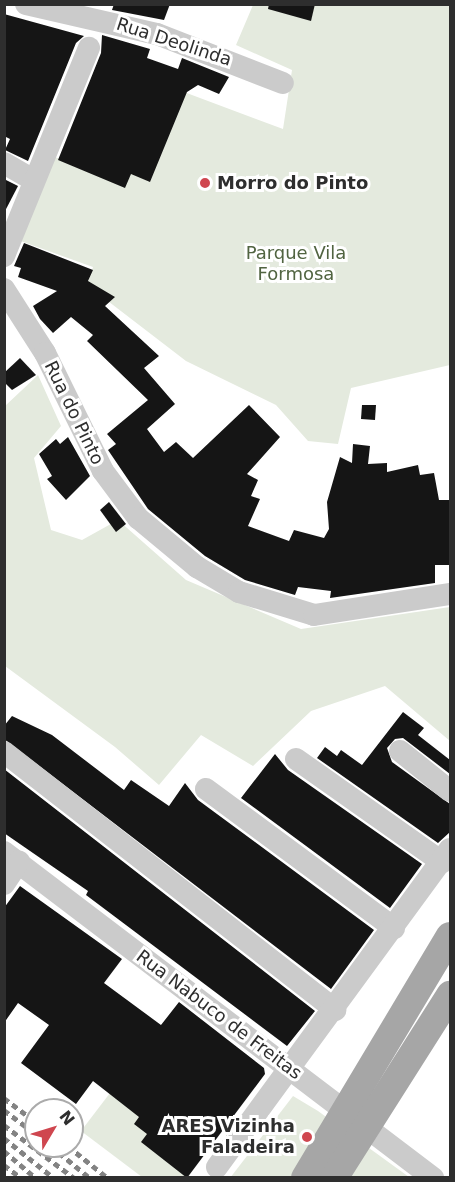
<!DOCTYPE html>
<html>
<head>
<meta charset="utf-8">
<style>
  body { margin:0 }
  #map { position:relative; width:455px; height:1182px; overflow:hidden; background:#fff; font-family:"DejaVu Sans",sans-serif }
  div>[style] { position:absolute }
  .green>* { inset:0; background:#e4eade }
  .building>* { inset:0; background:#151515 }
  .minor>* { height:22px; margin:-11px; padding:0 11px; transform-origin:11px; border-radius:11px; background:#cbcbcb }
  .rail>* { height:4.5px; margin-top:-2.25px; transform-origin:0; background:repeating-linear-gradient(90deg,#838383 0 6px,transparent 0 10.5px) }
  .major-bridge>* { height:28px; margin:-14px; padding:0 14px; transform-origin:14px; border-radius:14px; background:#a6a6a6 }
  .dots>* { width:16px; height:16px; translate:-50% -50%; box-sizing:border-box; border:3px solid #fff; border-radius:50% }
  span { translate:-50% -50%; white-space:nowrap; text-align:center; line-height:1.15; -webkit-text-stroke:6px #fff; paint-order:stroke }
  .street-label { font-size:18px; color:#2e2e2e }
  .poi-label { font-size:18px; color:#2e2e2e; font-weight:700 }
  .left { translate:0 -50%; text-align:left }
  .right { translate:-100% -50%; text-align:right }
  .park-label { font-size:18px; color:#516441 }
  .frame { position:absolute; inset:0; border:6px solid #2e2e2e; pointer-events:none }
  .north { position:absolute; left:24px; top:1098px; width:60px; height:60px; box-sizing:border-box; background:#fff; border:2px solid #ababab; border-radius:50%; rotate:52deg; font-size:16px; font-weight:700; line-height:24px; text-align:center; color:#2e2e2e }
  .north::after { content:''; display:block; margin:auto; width:21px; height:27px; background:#cf464f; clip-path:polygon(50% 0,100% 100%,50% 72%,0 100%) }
</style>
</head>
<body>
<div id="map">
  <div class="green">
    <i style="clip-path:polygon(253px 5px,450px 5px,450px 365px,351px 388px,338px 444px,308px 441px,276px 405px,186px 361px,87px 285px,93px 267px,15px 239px,49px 155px,124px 181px,168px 86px,283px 129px,292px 70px,236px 45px)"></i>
    <i style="clip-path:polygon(38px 375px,61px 426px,34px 458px,51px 530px,82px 540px,118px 520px,186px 580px,301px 629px,450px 607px,450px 741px,385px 686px,311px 711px,253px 766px,201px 735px,159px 785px,115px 747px,5px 666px,5px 406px)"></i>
    <i style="clip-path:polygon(110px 1093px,197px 1162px,188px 1177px,142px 1177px,81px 1131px)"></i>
    <i style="clip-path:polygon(293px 1096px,318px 1111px,409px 1177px,230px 1178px)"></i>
  </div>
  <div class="building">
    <i style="clip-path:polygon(114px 4px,170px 4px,164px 20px,112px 10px)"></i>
    <i style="clip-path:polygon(269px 4px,315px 4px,311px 21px,268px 9px)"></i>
    <i style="clip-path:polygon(4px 14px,84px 36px,76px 43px,28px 161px,5px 150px,10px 139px,4px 136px)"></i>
    <i style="clip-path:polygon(102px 35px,150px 49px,147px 58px,178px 69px,182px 58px,229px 77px,219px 94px,198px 85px,187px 92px,150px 182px,131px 174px,125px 188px,58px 160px,101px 53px)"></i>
    <i style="clip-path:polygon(4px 179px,18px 186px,4px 213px)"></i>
    <i style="clip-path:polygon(24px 243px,93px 270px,88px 281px,115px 297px,105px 306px,159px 356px,144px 368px,175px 404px,147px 429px,164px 452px,176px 442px,193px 458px,249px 405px,280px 437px,247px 474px,258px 480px,251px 496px,260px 499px,248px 526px,289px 541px,294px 530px,324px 538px,329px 529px,327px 502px,340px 457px,352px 463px,353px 444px,370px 446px,368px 464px,387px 463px,387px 472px,418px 465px,420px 475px,434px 473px,439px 500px,450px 500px,450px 565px,435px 565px,435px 583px,330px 598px,331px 591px,298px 587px,295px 595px,245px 580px,205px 556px,148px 509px,108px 450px,116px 444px,107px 434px,148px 400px,87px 341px,93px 335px,71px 317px,53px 333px,40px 319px,33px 306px,57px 291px,18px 277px,21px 268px,14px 266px)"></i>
    <i style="clip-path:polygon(20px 358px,36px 375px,12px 390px,4px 382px,4px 373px)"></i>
    <i style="clip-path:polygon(362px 405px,376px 405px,375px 420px,361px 419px)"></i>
    <i style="clip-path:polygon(68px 437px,90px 476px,66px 500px,47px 479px,52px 476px,39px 454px,56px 439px,60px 444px)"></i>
    <i style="clip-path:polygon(109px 502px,126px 524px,116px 532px,100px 510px)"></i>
    <i style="clip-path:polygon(403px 712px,424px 728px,418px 735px,450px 760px,450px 774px,403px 738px,395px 739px,387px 748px,392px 762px,450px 804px,450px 832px,438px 843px,317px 758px,325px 747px,337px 756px,341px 750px,362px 765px)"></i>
    <i style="clip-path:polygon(12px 716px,52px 735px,124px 790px,131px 780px,169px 806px,185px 783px,198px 800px,374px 930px,331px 989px,4px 739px,4px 726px)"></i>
    <i style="clip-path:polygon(275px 754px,288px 770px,422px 864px,390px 908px,241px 798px)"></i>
    <i style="clip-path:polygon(4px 769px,315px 1011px,287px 1046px,86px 895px,88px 891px,4px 833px)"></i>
    <i style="clip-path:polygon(20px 886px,122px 959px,104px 983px,161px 1025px,179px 1002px,264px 1068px,265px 1074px,187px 1178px,141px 1142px,147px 1134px,134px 1124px,139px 1117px,93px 1081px,76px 1104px,21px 1063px,49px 1025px,18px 1003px,4px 1023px,4px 908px)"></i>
  </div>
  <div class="minor">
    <i style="left:26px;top:4px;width:134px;rotate:12.9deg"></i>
    <i style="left:157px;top:34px;width:135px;rotate:21.3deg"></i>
    <i style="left:4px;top:163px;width:34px;rotate:30deg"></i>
    <i style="left:4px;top:256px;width:225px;rotate:-67.8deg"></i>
    <i style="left:4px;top:289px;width:76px;rotate:57.4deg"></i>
    <i style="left:45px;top:353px;width:131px;rotate:63.8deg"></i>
    <i style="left:103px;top:471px;width:59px;rotate:53.3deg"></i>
    <i style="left:138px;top:518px;width:77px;rotate:39.7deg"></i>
    <i style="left:197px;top:567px;width:49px;rotate:30.8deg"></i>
    <i style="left:239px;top:592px;width:78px;rotate:17deg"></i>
    <i style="left:314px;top:615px;width:138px;rotate:-8.8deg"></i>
    <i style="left:400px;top:751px;width:64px;rotate:38.7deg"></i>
    <i style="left:4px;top:752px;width:420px;rotate:37.9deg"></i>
    <i style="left:296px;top:759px;width:179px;rotate:35.2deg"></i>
    <i style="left:206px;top:789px;width:234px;rotate:36.5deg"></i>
    <i style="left:4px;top:852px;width:539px;rotate:37.23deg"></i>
    <i style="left:4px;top:884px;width:27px;rotate:-56deg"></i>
    <i style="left:217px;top:1167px;width:394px;rotate:-53.8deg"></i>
  </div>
  <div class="rail">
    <i style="left:4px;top:1098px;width:40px;rotate:37deg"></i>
    <i style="left:4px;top:1110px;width:40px;rotate:37deg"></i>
    <i style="left:4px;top:1125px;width:88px;rotate:37.1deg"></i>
    <i style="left:4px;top:1138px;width:64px;rotate:38.7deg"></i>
    <i style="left:51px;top:1146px;width:50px;rotate:39.4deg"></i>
    <i style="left:68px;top:1146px;width:51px;rotate:38.7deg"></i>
    <i style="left:4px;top:1151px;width:42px;rotate:40.2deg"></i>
    <i style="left:4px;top:1165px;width:21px;rotate:37deg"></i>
  </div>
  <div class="major-bridge">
    <i style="left:305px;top:1178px;width:282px;rotate:-59.1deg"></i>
    <i style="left:334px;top:1178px;width:217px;rotate:-57.6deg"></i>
  </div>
  <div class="dots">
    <i style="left:205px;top:183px;background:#cf464f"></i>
    <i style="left:307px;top:1137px;background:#cf464f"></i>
  </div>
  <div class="street-label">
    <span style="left:174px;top:42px;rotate:18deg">Rua Deolinda</span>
    <span style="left:74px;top:413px;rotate:64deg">Rua do Pinto</span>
    <span style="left:219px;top:1015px;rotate:37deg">Rua Nabuco de Freitas</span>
  </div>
  <div class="poi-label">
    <span class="left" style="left:217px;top:183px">Morro do Pinto</span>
    <span class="right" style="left:295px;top:1137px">ARES Vizinha<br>Faladeira</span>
  </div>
  <div class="park-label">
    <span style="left:296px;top:264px">Parque Vila<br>Formosa</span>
  </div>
  <div class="frame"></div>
  <div class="north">N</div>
</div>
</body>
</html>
